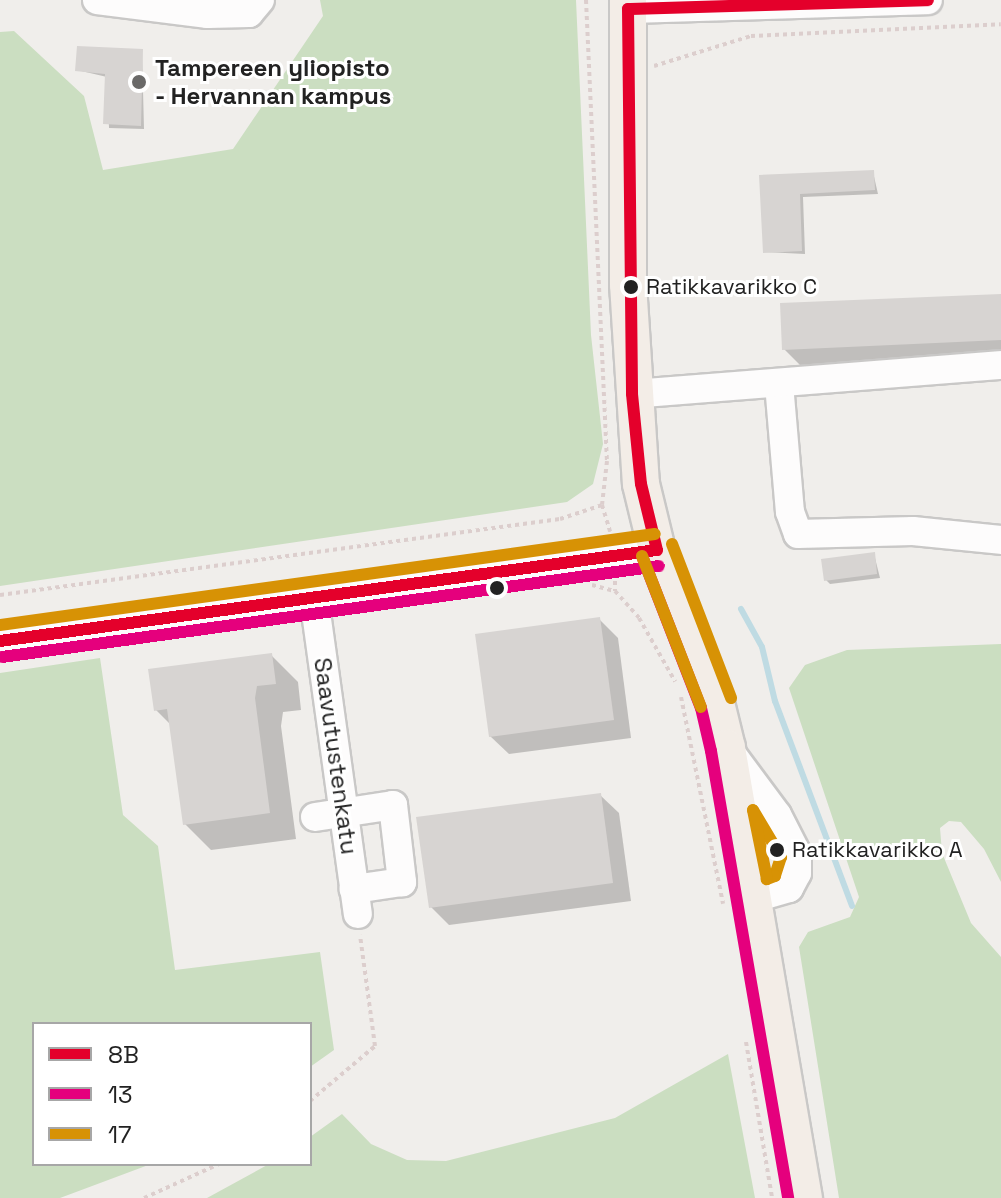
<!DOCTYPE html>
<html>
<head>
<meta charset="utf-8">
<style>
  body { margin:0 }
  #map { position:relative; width:1001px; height:1198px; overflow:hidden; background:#f0eeeb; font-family:"Space Grotesk",sans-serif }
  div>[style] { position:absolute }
  .forest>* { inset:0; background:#cbdec1 }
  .shadow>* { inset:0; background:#0003 }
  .stream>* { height:6px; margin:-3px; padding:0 3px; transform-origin:3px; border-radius:3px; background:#bfdbe3 }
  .building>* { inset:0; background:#d7d4d2 }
  .path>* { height:4px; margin-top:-2px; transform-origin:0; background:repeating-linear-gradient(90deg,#dccecd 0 4px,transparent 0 8px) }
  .roads { filter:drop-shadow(2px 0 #c9c8c7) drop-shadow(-2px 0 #c9c8c7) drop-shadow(0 2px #c9c8c7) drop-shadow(0 -2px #c9c8c7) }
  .minor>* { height:28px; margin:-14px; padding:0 14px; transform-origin:14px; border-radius:14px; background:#fdfcfc }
  .major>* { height:36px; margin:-18px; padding:0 18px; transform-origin:18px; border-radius:18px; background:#f3ede7 }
  .bus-1>* { height:12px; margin:-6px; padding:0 6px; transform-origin:6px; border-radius:6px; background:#e4002b }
  .bus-2>* { height:12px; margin:-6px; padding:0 6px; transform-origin:6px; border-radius:6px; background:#e5007d }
  .bus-3>* { height:12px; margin:-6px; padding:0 6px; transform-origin:6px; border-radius:6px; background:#d79205 }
  .dots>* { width:22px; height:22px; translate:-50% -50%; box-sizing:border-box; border:4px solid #fff; border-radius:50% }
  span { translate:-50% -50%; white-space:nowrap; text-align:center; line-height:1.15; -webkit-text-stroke:6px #fff; paint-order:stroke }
  .bus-label { font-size:22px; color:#222 }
  .left { translate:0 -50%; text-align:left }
  .poi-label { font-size:24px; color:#222; font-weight:700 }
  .street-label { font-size:24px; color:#222 }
  .legend { position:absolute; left:32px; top:1022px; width:280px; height:144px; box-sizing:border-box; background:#fff; border:2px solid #a7a7a7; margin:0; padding:10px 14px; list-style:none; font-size:24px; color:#222 }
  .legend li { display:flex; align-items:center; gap:16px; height:40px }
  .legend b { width:40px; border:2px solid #a7a7a7 }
</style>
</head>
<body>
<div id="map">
  <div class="forest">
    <i style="clip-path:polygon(320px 0,576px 0,591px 335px,603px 444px,593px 484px,567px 502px,0 586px,0 32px,14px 31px,84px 96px,103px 170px,233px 149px,323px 16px)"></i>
    <i style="clip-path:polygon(1001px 644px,1001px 882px,984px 849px,961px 822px,949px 821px,940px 828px,942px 853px,971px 923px,1001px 957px,1001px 1198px,839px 1198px,799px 947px,808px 932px,850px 917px,859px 897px,789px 688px,805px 665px,847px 650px)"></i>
    <i style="clip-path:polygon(100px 658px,123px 815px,158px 846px,175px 970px,320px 952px,334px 1050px,310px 1067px,310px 1024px,34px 1024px,34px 1164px,151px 1164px,60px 1198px,0 1198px,0 673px)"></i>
    <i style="clip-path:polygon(728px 1054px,755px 1198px,207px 1198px,269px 1164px,310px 1164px,310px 1137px,342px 1114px,371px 1144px,407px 1160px,446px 1161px,615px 1118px)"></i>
  </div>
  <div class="shadow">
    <i style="clip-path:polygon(142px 51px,144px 129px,109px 128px,107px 77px,77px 70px)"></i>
    <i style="clip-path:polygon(873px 172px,878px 194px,803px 197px,805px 254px,765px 252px,761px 177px)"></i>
    <i style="clip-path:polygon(1001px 296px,1001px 357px,801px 366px,784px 349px)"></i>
    <i style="clip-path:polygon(874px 554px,880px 578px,830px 584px,826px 580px)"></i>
    <i style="clip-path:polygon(599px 619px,618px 638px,631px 738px,509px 754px,490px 736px)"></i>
    <i style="clip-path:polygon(271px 655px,298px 682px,301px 710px,283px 712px,281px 726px,296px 839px,211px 850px,185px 824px,172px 726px,156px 710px)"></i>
    <i style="clip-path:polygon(600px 795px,619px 813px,631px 901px,449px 925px,431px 907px)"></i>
  </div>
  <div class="stream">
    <i style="left:741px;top:609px;width:43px;rotate:61.1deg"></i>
    <i style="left:762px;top:647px;width:56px;rotate:76.5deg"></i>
    <i style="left:775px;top:701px;width:219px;rotate:69.4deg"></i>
  </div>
  <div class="building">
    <i style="clip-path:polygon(77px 46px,143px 49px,141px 126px,103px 124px,105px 74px,75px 71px)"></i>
    <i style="clip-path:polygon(874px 170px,875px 190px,800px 194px,802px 251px,763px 253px,759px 175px)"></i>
    <i style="clip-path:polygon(1001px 294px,1001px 340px,782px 350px,780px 303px)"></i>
    <i style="clip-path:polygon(875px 552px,877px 574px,824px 581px,821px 559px)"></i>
    <i style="clip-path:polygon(600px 617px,614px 720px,489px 737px,475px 634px)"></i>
    <i style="clip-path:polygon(272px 653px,276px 684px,257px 686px,255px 698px,270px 813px,183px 825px,167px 709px,154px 711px,148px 669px)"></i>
    <i style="clip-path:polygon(601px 793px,613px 883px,429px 908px,416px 817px)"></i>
  </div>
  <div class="path">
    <i style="left:586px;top:0;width:461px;rotate:87.4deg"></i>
    <i style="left:607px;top:461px;width:44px;rotate:96.5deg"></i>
    <i style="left:602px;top:505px;width:28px;rotate:73deg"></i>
    <i style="left:654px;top:66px;width:102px;rotate:-17.2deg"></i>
    <i style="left:751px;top:36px;width:250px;rotate:-2.7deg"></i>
    <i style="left:615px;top:581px;width:10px;rotate:90deg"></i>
    <i style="left:615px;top:591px;width:36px;rotate:48deg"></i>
    <i style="left:639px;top:618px;width:73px;rotate:60.3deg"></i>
    <i style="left:592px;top:585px;width:23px;rotate:15deg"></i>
    <i style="left:0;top:595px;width:565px;rotate:-7.73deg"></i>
    <i style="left:560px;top:519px;width:44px;rotate:-18.4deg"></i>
    <i style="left:681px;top:697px;width:211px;rotate:78.5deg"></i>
    <i style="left:746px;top:1042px;width:158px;rotate:80.5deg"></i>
    <i style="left:310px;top:1101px;width:85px;rotate:-40.2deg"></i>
    <i style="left:375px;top:1046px;width:112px;rotate:-97.7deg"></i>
    <i style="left:144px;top:1198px;width:82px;rotate:-24.4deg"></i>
  </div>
  <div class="roads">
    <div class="minor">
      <i style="left:97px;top:0;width:112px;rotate:7.2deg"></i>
      <i style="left:208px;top:14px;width:41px;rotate:-1.4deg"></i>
      <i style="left:249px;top:13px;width:17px;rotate:-50deg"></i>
      <i style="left:628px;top:9px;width:300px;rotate:-1.7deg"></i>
      <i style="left:779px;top:384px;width:128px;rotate:85.1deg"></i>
      <i style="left:790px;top:512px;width:23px;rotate:70deg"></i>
      <i style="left:798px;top:534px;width:115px;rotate:-1.5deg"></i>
      <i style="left:913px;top:531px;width:88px;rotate:5.8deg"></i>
      <i style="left:632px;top:394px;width:370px;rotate:-4.5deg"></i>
      <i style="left:314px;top:598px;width:319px;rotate:82.1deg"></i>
      <i style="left:0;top:641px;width:663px;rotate:-7.89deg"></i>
      <i style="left:728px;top:749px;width:82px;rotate:53.4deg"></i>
      <i style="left:777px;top:815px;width:44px;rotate:62.9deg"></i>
      <i style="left:797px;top:854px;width:19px;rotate:90deg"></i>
      <i style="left:797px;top:873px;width:17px;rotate:118deg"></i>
      <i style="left:789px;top:888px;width:36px;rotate:164deg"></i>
      <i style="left:315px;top:817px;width:79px;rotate:-8.7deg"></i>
      <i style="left:393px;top:805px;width:78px;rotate:83.3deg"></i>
      <i style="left:402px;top:882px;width:49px;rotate:171.7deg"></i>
    </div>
    <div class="major">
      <i style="left:628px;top:0;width:284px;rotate:90deg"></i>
      <i style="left:628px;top:284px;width:200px;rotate:86.3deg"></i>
      <i style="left:641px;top:484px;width:68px;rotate:76.4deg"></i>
      <i style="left:657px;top:550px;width:164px;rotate:68.9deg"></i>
      <i style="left:716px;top:703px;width:46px;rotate:76.3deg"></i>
      <i style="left:727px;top:748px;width:457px;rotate:80.3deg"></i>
    </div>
  </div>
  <div class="bus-1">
    <i style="left:628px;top:9px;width:385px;rotate:89.4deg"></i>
    <i style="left:632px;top:394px;width:90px;rotate:84.3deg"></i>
    <i style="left:641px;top:484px;width:68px;rotate:76.4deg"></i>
    <i style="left:628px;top:9px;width:300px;rotate:-1.7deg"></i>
    <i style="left:0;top:641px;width:663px;rotate:-7.89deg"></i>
  </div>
  <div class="bus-2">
    <i style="left:642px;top:556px;width:163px;rotate:68.8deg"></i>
    <i style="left:701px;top:708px;width:44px;rotate:76.9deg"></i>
    <i style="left:711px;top:751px;width:454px;rotate:80.2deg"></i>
    <i style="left:2px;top:657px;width:663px;rotate:-7.89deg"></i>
  </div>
  <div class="bus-3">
    <i style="left:672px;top:544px;width:165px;rotate:69deg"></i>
    <i style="left:642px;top:556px;width:162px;rotate:68.7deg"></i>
    <i style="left:0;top:625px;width:661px;rotate:-7.91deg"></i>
    <i style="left:753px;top:810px;width:55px;rotate:59.2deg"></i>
    <i style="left:781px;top:857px;width:20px;rotate:108deg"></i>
    <i style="left:775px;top:876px;width:9px;rotate:159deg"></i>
    <i style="left:767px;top:879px;width:70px;rotate:-101.5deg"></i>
  </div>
  <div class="dots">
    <i style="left:139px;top:82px;background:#6a6968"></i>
    <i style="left:631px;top:287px;background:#222"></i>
    <i style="left:497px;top:588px;background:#222"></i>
    <i style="left:777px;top:850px;background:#222"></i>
  </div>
  <div class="bus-label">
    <span class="left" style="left:646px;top:287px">Ratikkavarikko C</span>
    <span class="left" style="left:792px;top:850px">Ratikkavarikko A</span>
  </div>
  <div class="poi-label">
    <span class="left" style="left:155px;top:82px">Tampereen yliopisto<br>- Hervannan kampus</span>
  </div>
  <div class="street-label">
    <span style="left:336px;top:756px;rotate:82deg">Saavutustenkatu</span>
  </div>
  <ul class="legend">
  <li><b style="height:10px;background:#e4002b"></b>8B</li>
  <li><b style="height:10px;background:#e5007d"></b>13</li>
  <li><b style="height:10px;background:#d79205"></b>17</li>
  </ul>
</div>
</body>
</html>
